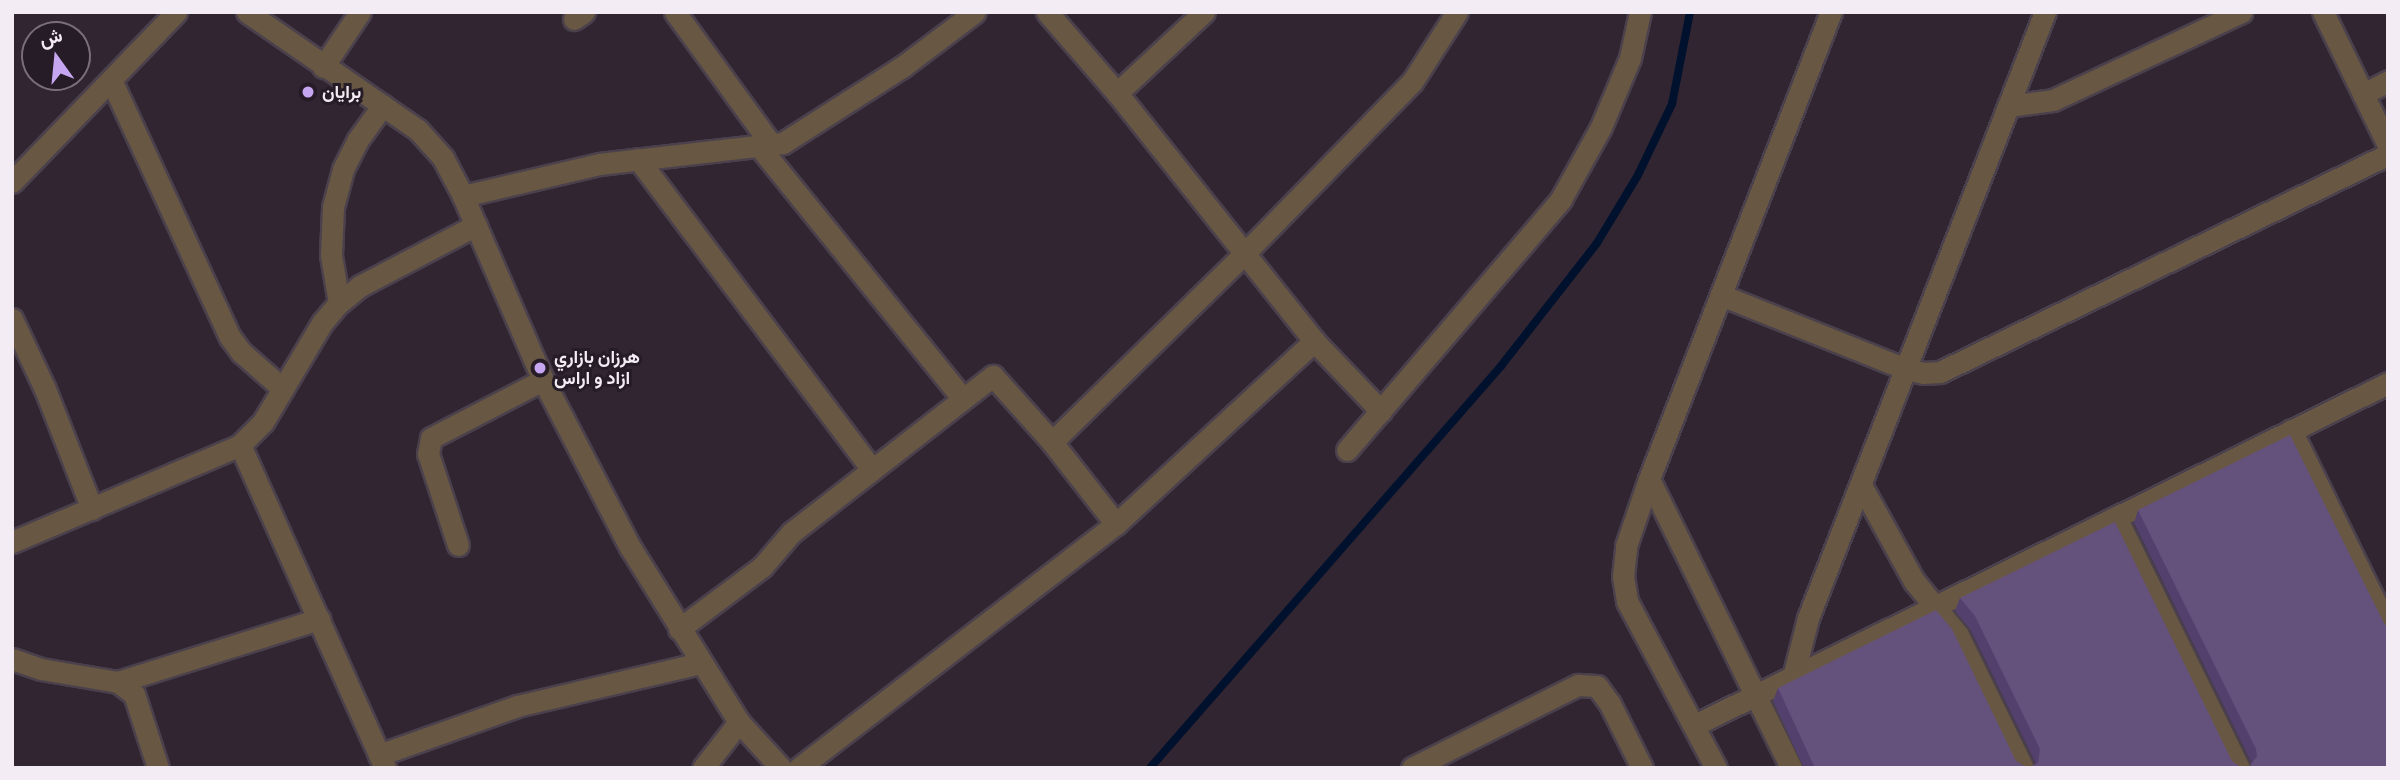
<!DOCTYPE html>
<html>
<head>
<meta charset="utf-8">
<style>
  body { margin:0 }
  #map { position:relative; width:2400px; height:780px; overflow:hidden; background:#302531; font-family:Signika,Vazirmatn,sans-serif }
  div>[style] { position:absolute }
  .stream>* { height:8px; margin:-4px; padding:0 4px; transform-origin:4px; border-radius:4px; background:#00112e }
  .roads { filter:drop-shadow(2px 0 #4b414c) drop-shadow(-2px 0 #4b414c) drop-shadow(0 2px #4b414c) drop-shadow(0 -2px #4b414c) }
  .minor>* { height:21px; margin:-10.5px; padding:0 10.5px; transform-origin:10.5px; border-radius:10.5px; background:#685743 }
  .tertiary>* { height:21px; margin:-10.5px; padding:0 10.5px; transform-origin:10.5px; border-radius:10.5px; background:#685743 }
  .wall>* { inset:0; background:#54406d }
  .building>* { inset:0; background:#65527c }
  .dots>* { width:19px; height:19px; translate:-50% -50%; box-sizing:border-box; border:4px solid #261c27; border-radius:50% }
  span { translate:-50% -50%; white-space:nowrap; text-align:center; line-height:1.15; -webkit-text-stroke:6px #261c27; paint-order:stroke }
  .poi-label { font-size:18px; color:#f4ecf4; font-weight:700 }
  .left { translate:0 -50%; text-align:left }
  .frame { position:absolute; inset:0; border:14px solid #f4ecf4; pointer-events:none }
  .north { position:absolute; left:21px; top:21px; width:70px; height:70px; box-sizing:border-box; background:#261c27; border:2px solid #786f79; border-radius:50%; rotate:345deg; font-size:19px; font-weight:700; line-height:28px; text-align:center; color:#f4ecf4 }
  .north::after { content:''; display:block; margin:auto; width:24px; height:32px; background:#c6a6f0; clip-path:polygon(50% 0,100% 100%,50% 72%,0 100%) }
</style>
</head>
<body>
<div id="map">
  <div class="stream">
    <i style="left:1150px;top:768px;width:534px;rotate:-48.87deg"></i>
    <i style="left:1501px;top:366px;width:156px;rotate:-52deg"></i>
    <i style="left:1597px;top:243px;width:79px;rotate:-58.9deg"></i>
    <i style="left:1638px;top:175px;width:79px;rotate:-64.4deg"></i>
    <i style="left:1672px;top:104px;width:94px;rotate:-78.9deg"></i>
  </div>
  <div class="roads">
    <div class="minor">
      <i style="left:675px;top:12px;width:163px;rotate:54deg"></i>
      <i style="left:1047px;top:12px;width:107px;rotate:49.2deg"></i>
      <i style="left:1117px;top:93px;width:317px;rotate:51.5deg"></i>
      <i style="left:1314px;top:341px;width:97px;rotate:46.3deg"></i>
      <i style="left:2323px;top:12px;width:148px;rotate:64deg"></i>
      <i style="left:574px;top:19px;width:12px;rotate:-35deg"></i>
      <i style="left:323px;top:67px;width:66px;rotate:-56.1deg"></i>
      <i style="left:112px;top:82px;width:281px;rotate:65.2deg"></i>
      <i style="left:230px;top:337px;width:19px;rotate:54deg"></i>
      <i style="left:241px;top:352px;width:56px;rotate:41.4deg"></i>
      <i style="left:1117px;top:93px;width:119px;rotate:-43deg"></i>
      <i style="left:2363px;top:94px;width:28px;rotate:-27deg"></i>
      <i style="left:2008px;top:106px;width:45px;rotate:-7.6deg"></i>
      <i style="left:2053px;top:100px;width:208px;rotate:-25deg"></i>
      <i style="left:758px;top:145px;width:326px;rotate:51.1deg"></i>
      <i style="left:638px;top:159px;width:389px;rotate:53deg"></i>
      <i style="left:12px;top:182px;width:236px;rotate:-46deg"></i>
      <i style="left:463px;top:196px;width:140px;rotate:-13.2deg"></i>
      <i style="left:599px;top:164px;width:185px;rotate:-6.5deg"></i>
      <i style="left:783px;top:143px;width:141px;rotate:-32.6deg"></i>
      <i style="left:902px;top:67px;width:91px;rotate:-37deg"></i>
      <i style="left:1721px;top:295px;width:199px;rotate:21.8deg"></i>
      <i style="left:1906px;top:369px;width:17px;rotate:13deg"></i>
      <i style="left:1923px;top:373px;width:17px;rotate:-3deg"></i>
      <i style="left:1940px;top:372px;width:498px;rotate:-25.9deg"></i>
      <i style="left:339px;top:303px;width:49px;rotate:-99.5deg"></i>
      <i style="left:331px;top:255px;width:48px;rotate:-87.6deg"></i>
      <i style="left:333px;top:207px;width:39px;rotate:-75deg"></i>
      <i style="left:343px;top:169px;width:31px;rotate:-63deg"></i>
      <i style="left:357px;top:141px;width:44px;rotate:-54.2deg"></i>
      <i style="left:12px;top:319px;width:77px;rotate:64.8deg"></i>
      <i style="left:45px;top:389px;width:129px;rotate:68.6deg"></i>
      <i style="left:2291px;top:430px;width:220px;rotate:63.9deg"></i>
      <i style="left:1052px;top:442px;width:267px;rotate:-44.4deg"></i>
      <i style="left:1243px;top:255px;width:242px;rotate:-45.7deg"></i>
      <i style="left:1412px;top:82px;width:83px;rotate:-57.3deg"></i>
      <i style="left:240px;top:445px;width:354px;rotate:65.8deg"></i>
      <i style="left:1347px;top:450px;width:330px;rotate:-49.5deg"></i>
      <i style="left:1561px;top:199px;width:82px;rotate:-60.9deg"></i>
      <i style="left:1601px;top:127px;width:75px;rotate:-67.2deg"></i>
      <i style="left:1630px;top:58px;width:47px;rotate:-77.7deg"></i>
      <i style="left:1649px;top:479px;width:322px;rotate:63.8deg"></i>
      <i style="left:1861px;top:485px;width:110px;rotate:61.1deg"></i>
      <i style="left:1914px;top:581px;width:70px;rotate:50.8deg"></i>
      <i style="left:1958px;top:635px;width:148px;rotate:64deg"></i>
      <i style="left:2116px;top:517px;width:280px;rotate:63.9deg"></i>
      <i style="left:12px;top:542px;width:248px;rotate:-23deg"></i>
      <i style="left:240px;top:445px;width:33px;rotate:-45deg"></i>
      <i style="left:263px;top:422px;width:115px;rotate:-59.2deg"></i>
      <i style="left:322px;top:323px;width:26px;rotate:-50deg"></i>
      <i style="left:339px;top:303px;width:27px;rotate:-39deg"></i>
      <i style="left:360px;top:286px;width:131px;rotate:-27.7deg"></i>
      <i style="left:458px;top:545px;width:96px;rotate:-108.2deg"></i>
      <i style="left:428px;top:454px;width:16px;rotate:-79deg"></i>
      <i style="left:431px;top:438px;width:126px;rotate:-27.4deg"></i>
      <i style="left:679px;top:629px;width:104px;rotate:-36.8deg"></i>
      <i style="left:762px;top:567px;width:45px;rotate:-49.5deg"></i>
      <i style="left:791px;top:533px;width:256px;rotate:-37.9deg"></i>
      <i style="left:993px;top:376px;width:89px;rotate:48.2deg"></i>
      <i style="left:1052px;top:442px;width:104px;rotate:52deg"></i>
      <i style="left:12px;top:659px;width:31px;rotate:19deg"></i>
      <i style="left:41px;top:669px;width:78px;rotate:9.6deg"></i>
      <i style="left:118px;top:682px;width:20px;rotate:37deg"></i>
      <i style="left:134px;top:694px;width:78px;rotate:72deg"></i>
      <i style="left:1793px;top:677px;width:61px;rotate:-75.7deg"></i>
      <i style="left:1808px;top:618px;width:651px;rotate:-68.64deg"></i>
      <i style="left:118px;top:682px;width:211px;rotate:-17.4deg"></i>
      <i style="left:739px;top:722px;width:62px;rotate:47.6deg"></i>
      <i style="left:1695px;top:725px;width:773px;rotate:-26.27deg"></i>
      <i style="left:379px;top:755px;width:146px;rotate:-19.5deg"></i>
      <i style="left:517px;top:706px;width:189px;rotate:-13.2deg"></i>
      <i style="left:799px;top:768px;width:400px;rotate:-37.6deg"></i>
      <i style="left:1116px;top:524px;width:270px;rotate:-42.7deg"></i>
      <i style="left:1412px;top:768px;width:186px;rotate:-26.6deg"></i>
      <i style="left:1578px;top:685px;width:19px;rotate:3deg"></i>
      <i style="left:1597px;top:686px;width:22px;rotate:54deg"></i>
      <i style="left:1610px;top:704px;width:72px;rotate:63.4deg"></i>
      <i style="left:1716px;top:768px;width:189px;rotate:-118.1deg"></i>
      <i style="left:1627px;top:601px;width:24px;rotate:-99deg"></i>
      <i style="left:1623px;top:577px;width:31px;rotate:-84deg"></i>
      <i style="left:1626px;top:546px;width:71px;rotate:-71.1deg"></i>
      <i style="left:1649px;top:479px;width:501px;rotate:-68.71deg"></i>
    </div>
    <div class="tertiary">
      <i style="left:247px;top:12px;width:208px;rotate:34.6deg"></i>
      <i style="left:418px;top:130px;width:38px;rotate:48deg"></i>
      <i style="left:443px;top:158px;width:43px;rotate:62.2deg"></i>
      <i style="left:463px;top:196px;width:201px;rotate:66.5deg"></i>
      <i style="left:543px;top:380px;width:188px;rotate:62.5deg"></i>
      <i style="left:630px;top:547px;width:206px;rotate:58.1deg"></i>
      <i style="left:739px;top:722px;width:58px;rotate:128deg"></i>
    </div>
  </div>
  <div class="wall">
    <i style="clip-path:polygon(2138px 510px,2385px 625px,2250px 766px,2251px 762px,2134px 523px)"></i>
    <i style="clip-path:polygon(1960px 598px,2232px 761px,2035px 764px,2035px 762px,1970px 629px,1955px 611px)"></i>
    <i style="clip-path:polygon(1778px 688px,2016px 761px,2027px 768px,1804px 768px,1773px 701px)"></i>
  </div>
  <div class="building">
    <i style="clip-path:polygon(2290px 435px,2385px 625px,2388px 625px,2388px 768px,2242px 768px,2250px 766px,2257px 756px,2256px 749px,2138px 510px)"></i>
    <i style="clip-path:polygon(2115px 522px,2232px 761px,2242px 768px,2028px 768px,2038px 763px,2040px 749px,1975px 616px,1960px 598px)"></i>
    <i style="clip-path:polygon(1936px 610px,1952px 629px,2016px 761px,2027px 768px,1815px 768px,1778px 688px)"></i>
  </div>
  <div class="dots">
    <i style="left:308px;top:92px;background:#c6a6f0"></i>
    <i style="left:540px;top:368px;background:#c6a6f0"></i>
  </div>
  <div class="poi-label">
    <span class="left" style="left:322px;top:92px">برايان</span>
    <span class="left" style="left:554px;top:368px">هرزان بازاري<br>ازاد و اراس</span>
  </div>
  <div class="frame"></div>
  <div class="north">ش</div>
</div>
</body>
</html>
